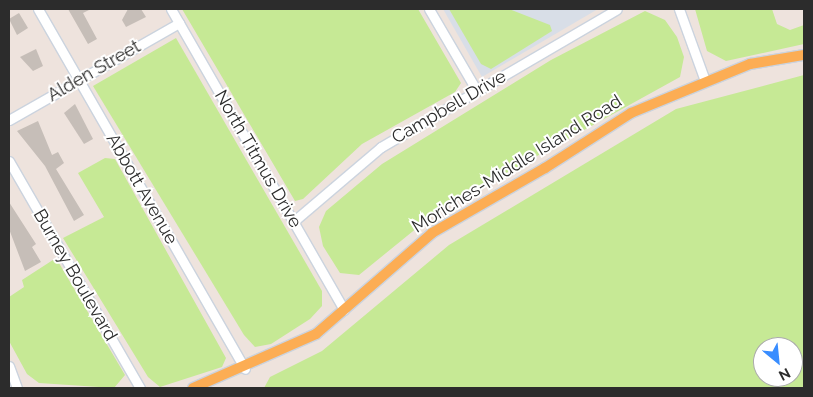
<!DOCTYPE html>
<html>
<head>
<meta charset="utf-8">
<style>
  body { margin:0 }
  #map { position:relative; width:813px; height:397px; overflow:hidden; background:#eee3dd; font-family:Raleway,sans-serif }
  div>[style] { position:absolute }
  .airport>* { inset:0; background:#d8dee7 }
  .green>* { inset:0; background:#c6e995 }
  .building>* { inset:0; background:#c6beb8 }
  .roads { filter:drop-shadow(1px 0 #cbd3de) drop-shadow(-1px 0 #cbd3de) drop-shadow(0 1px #cbd3de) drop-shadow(0 -1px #cbd3de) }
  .minor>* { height:9px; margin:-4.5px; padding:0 4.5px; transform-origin:4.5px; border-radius:4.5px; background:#fff }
  .major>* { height:10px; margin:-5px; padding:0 5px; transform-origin:5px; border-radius:5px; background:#fcad54 }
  span { translate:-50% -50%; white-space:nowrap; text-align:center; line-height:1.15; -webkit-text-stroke:4px #fff; paint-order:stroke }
  .street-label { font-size:18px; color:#2c2c2c }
  .frame { position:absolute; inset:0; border:10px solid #2c2c2c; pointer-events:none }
  .north { position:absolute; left:753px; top:337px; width:50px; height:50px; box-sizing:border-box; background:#fff; border:1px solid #ababab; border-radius:50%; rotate:152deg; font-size:14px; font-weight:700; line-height:20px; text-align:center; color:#2c2c2c }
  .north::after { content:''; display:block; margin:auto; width:18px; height:22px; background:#398dff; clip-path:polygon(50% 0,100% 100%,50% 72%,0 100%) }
</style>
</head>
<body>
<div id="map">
  <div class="airport">
    <i style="clip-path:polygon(443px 9px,598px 9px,482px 77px)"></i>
  </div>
  <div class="green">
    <i style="clip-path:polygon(182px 9px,418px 9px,461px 83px,455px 92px,362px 144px,303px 199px,295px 201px)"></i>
    <i style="clip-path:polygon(449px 9px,509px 9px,550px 25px,552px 31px,491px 69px,481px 64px)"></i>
    <i style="clip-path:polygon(695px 9px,772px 9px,777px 24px,790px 30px,804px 25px,804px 44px,726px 61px,707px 51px)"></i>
    <i style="clip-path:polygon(645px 11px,665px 20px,677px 37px,684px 57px,680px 77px,439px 210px,359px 275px,340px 273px,323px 246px,319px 227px,326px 211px,382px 164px,551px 60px)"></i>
    <i style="clip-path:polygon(176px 38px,322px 291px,322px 306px,310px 319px,271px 344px,255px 347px,244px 335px,93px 86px)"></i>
    <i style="clip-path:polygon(evenodd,804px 75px,804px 388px,264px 388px,270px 377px,322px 351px,449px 245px,676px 109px,804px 75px,763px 347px,793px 347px,793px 377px,763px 377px,763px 347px)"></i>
    <i style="clip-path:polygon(105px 158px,115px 159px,226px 358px,222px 367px,160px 387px,148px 377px,63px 238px,104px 217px,78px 173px)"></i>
    <i style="clip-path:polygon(56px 258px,125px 375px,114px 388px,39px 383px,27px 374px,9px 341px,9px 297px,24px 287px,22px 280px)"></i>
  </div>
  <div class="building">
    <i style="clip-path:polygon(68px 9px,91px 9px,83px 13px,97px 39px,88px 44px)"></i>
    <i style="clip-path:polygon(128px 9px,141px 9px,146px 17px,126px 27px,122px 20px)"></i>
    <i style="clip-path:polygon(19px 13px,28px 28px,17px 35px,9px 19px)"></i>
    <i style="clip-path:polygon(36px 49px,43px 66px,33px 71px,20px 57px)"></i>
    <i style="clip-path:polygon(75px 104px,93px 139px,84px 144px,64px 113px)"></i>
    <i style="clip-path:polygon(38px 121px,52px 155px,58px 152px,64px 163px,56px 169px,84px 215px,74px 221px,45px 166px,17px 131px)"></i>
    <i style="clip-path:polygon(9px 202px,36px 244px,32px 247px,41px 262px,25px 271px,9px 229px)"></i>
  </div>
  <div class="roads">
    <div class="minor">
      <i style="left:38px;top:9px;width:415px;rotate:60.1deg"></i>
      <i style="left:171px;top:9px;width:347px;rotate:60.1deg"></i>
      <i style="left:429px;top:9px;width:95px;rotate:59.7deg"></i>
      <i style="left:679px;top:9px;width:77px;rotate:70.1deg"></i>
      <i style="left:9px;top:120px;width:196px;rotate:-29.7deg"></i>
      <i style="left:9px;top:161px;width:262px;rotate:60deg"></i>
      <i style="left:294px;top:221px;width:114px;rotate:-40.4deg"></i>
      <i style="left:381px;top:147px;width:273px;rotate:-30.3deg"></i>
      <i style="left:9px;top:366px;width:23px;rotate:70deg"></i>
    </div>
    <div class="major">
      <i style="left:193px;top:388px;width:134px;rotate:-23.7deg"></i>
      <i style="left:316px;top:334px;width:154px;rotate:-41deg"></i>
      <i style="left:432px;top:233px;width:130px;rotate:-29.9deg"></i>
      <i style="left:545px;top:168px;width:102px;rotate:-32.6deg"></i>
      <i style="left:631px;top:113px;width:129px;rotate:-22.4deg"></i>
      <i style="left:750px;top:64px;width:55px;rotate:-9.5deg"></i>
    </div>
  </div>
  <div class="street-label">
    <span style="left:94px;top:71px;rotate:-30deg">Alden Street</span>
    <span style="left:449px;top:107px;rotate:-30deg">Campbell Drive</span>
    <span style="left:258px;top:159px;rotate:60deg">North Titmus Drive</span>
    <span style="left:517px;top:164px;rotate:-32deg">Moriches-Middle Island Road</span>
    <span style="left:142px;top:189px;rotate:60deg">Abbott Avenue</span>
    <span style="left:75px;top:275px;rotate:60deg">Burney Boulevard</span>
  </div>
  <div class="frame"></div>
  <div class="north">N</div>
</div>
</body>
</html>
